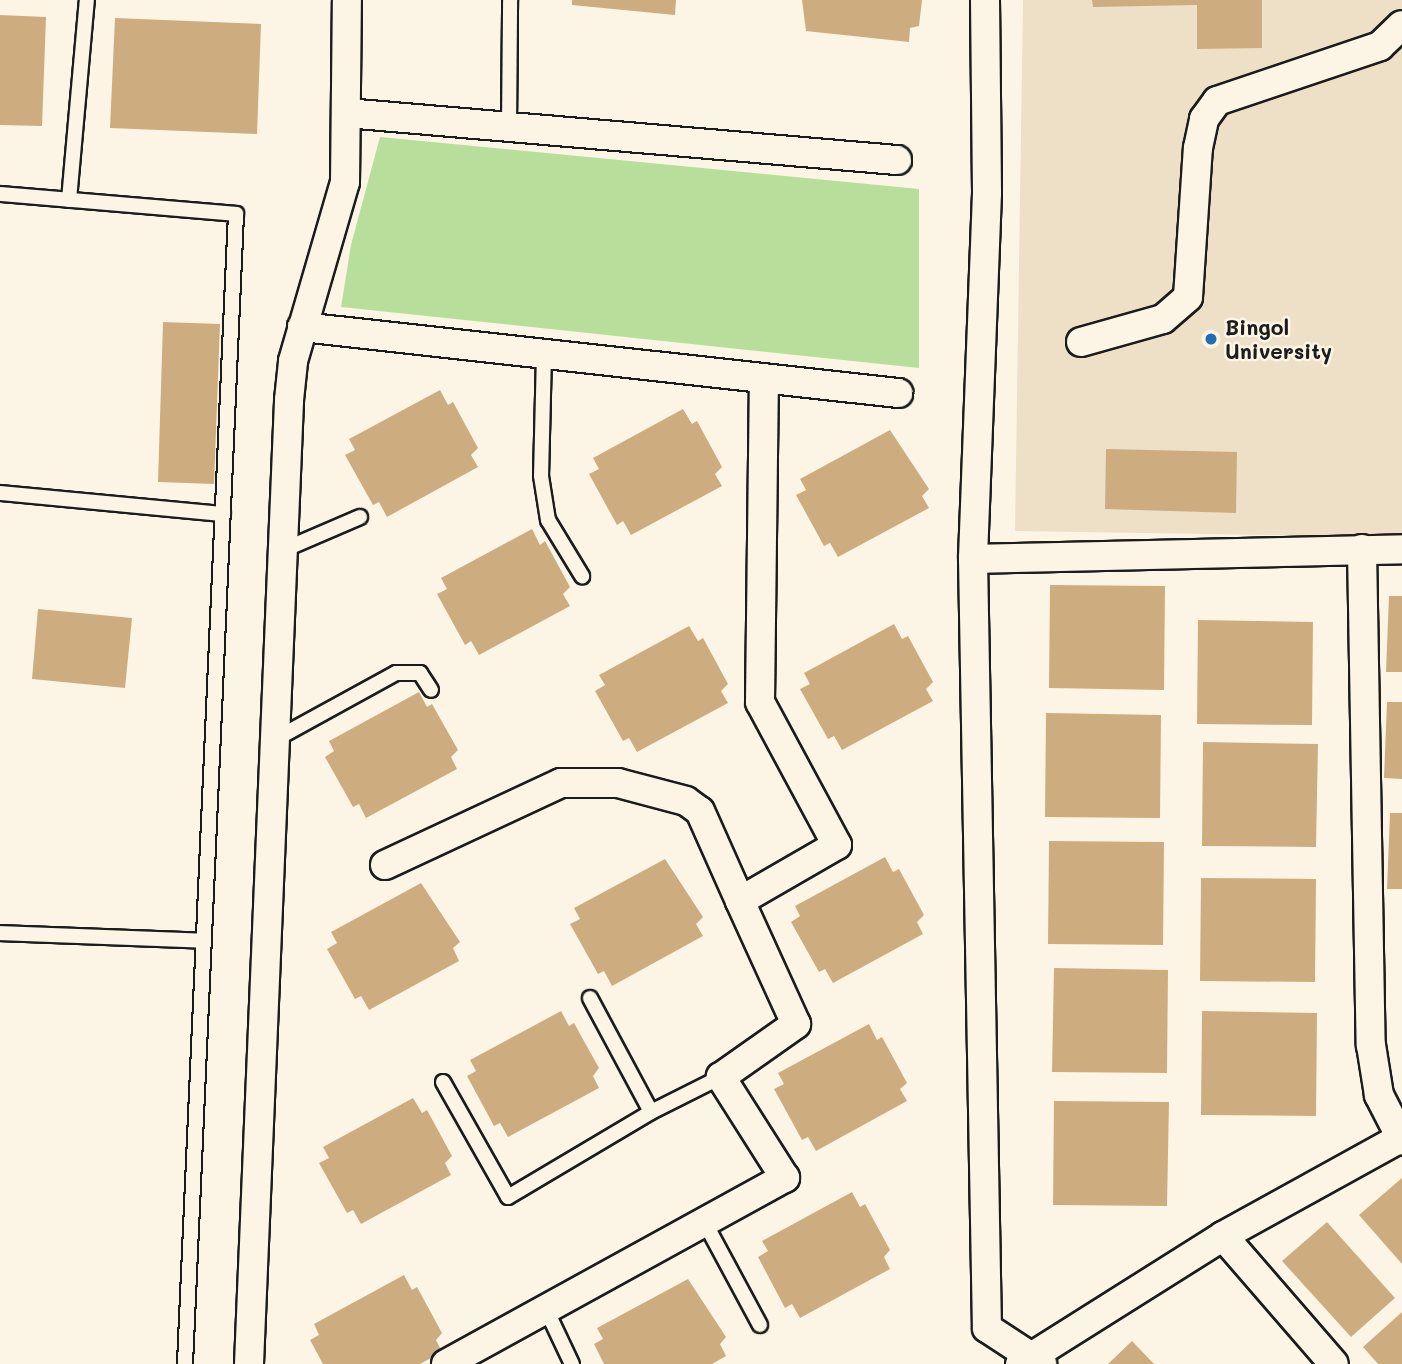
<!DOCTYPE html>
<html>
<head>
<meta charset="utf-8">
<style>
  body { margin:0 }
  #map { position:relative; width:1402px; height:1364px; overflow:hidden; background:#fcf5e5; font-family:Mali,sans-serif }
  div>[style] { position:absolute }
  .built>* { inset:0; background:#eedfc7 }
  .green>* { inset:0; background:#b7df9b }
  .building>* { inset:0; background:#cdad80 }
  .roads { filter:drop-shadow(2px 0 #1c1c1c) drop-shadow(-2px 0 #1c1c1c) drop-shadow(0 2px #1c1c1c) drop-shadow(0 -2px #1c1c1c) }
  .lane>* { height:14px; margin:-7px; padding:0 7px; transform-origin:7px; border-radius:7px; background:#fcf5e5 }
  .street>* { height:28px; margin:-14px; padding:0 14px; transform-origin:14px; border-radius:14px; background:#fcf5e5 }
  .dots>* { width:19px; height:19px; translate:-50% -50%; box-sizing:border-box; border:4px solid #fcf5e5; border-radius:50% }
  span { translate:-50% -50%; white-space:nowrap; text-align:center; line-height:1.15; -webkit-text-stroke:5px #fcf5e5; paint-order:stroke }
  .poi-label { font-size:21px; color:#1c1c1c; font-weight:700 }
  .left { translate:0 -50%; text-align:left }
</style>
</head>
<body>
<div id="map">
  <div class="built">
    <i style="clip-path:polygon(1023px 0,1402px 0,1402px 537px,1015px 531px)"></i>
  </div>
  <div class="green">
    <i style="clip-path:polygon(380px 137px,919px 189px,919px 368px,341px 307px,351px 245px)"></i>
  </div>
  <div class="building">
    <i style="clip-path:polygon(572px 0,676px 0,675px 15px,572px 5px)"></i>
    <i style="clip-path:polygon(802px 0,922px 0,919px 26px,910px 28px,909px 42px,806px 31px)"></i>
    <i style="clip-path:polygon(1092px 0,1262px 0,1262px 48px,1197px 49px,1197px 5px,1093px 7px)"></i>
    <i style="clip-path:polygon(0 15px,46px 17px,42px 126px,0 125px)"></i>
    <i style="clip-path:polygon(115px 18px,261px 24px,257px 134px,110px 128px)"></i>
    <i style="clip-path:polygon(163px 322px,220px 324px,214px 484px,158px 482px)"></i>
    <i style="clip-path:polygon(440px 390px,448px 405px,453px 402px,478px 448px,471px 455px,478px 467px,387px 517px,379px 502px,373px 505px,345px 455px,355px 450px,349px 439px)"></i>
    <i style="clip-path:polygon(683px 409px,692px 424px,697px 421px,722px 467px,715px 474px,722px 486px,631px 535px,623px 521px,617px 525px,589px 474px,599px 469px,593px 458px)"></i>
    <i style="clip-path:polygon(890px 430px,929px 489px,922px 496px,929px 508px,838px 557px,830px 543px,824px 546px,796px 495px,806px 490px,800px 479px)"></i>
    <i style="clip-path:polygon(1106px 449px,1237px 452px,1236px 513px,1105px 509px)"></i>
    <i style="clip-path:polygon(532px 529px,540px 545px,545px 541px,570px 587px,563px 594px,570px 606px,479px 655px,471px 641px,465px 645px,437px 594px,447px 589px,441px 578px)"></i>
    <i style="clip-path:polygon(1050px 585px,1165px 586px,1164px 690px,1049px 688px)"></i>
    <i style="clip-path:polygon(1389px 596px,1402px 596px,1402px 672px,1386px 672px)"></i>
    <i style="clip-path:polygon(38px 609px,132px 618px,125px 688px,32px 679px)"></i>
    <i style="clip-path:polygon(1198px 620px,1313px 622px,1312px 725px,1197px 724px)"></i>
    <i style="clip-path:polygon(894px 624px,902px 639px,908px 636px,933px 682px,926px 689px,933px 701px,842px 750px,834px 736px,828px 739px,800px 689px,810px 684px,804px 673px)"></i>
    <i style="clip-path:polygon(689px 626px,698px 641px,703px 638px,728px 684px,721px 691px,728px 703px,637px 752px,629px 738px,623px 741px,595px 691px,605px 685px,599px 675px)"></i>
    <i style="clip-path:polygon(419px 692px,427px 707px,432px 704px,458px 750px,451px 757px,457px 769px,366px 818px,359px 804px,353px 807px,325px 757px,334px 751px,329px 741px)"></i>
    <i style="clip-path:polygon(1387px 702px,1402px 702px,1402px 779px,1384px 778px)"></i>
    <i style="clip-path:polygon(1046px 713px,1161px 715px,1160px 818px,1045px 817px)"></i>
    <i style="clip-path:polygon(1203px 742px,1318px 744px,1316px 847px,1202px 846px)"></i>
    <i style="clip-path:polygon(1390px 813px,1402px 813px,1402px 889px,1387px 889px)"></i>
    <i style="clip-path:polygon(1049px 841px,1164px 842px,1163px 945px,1048px 944px)"></i>
    <i style="clip-path:polygon(885px 857px,893px 872px,899px 869px,924px 915px,917px 922px,923px 934px,833px 983px,825px 969px,819px 972px,791px 922px,800px 916px,795px 906px)"></i>
    <i style="clip-path:polygon(665px 859px,703px 917px,696px 924px,703px 936px,612px 986px,604px 971px,598px 974px,570px 924px,580px 919px,574px 908px)"></i>
    <i style="clip-path:polygon(1201px 878px,1316px 879px,1315px 982px,1200px 981px)"></i>
    <i style="clip-path:polygon(421px 883px,460px 942px,453px 948px,459px 961px,369px 1010px,361px 996px,355px 999px,327px 949px,337px 943px,331px 932px)"></i>
    <i style="clip-path:polygon(1054px 968px,1168px 970px,1167px 1073px,1052px 1072px)"></i>
    <i style="clip-path:polygon(561px 1011px,569px 1026px,574px 1023px,599px 1068px,593px 1076px,599px 1088px,508px 1137px,500px 1123px,494px 1126px,467px 1076px,476px 1071px,470px 1060px)"></i>
    <i style="clip-path:polygon(1202px 1011px,1317px 1013px,1316px 1116px,1201px 1115px)"></i>
    <i style="clip-path:polygon(869px 1024px,877px 1040px,882px 1037px,907px 1083px,900px 1089px,907px 1101px,816px 1151px,808px 1137px,802px 1140px,774px 1089px,784px 1084px,778px 1073px)"></i>
    <i style="clip-path:polygon(413px 1098px,422px 1113px,427px 1110px,452px 1156px,445px 1163px,451px 1175px,361px 1224px,353px 1210px,347px 1213px,319px 1163px,329px 1158px,323px 1147px)"></i>
    <i style="clip-path:polygon(1054px 1101px,1169px 1102px,1167px 1206px,1053px 1205px)"></i>
    <i style="clip-path:polygon(1402px 1178px,1402px 1264px,1359px 1215px)"></i>
    <i style="clip-path:polygon(852px 1192px,860px 1207px,865px 1204px,890px 1250px,884px 1257px,890px 1269px,800px 1318px,792px 1304px,785px 1308px,758px 1257px,768px 1251px,762px 1241px)"></i>
    <i style="clip-path:polygon(1327px 1222px,1395px 1298px,1351px 1337px,1282px 1261px)"></i>
    <i style="clip-path:polygon(404px 1275px,412px 1290px,417px 1287px,442px 1333px,436px 1340px,442px 1352px,420px 1364px,323px 1364px,310px 1340px,319px 1335px,314px 1324px)"></i>
    <i style="clip-path:polygon(688px 1279px,726px 1337px,720px 1344px,726px 1356px,712px 1364px,604px 1364px,594px 1344px,603px 1339px,597px 1328px)"></i>
    <i style="clip-path:polygon(1402px 1312px,1402px 1364px,1378px 1364px,1363px 1347px)"></i>
    <i style="clip-path:polygon(1132px 1341px,1154px 1364px,1108px 1364px)"></i>
  </div>
  <div class="roads">
    <div class="lane">
      <i style="left:509px;top:127px;width:127px;rotate:-89.5deg"></i>
      <i style="left:0;top:194px;width:237px;rotate:4.8deg"></i>
      <i style="left:236px;top:214px;width:1151px;rotate:92.54deg"></i>
      <i style="left:69px;top:200px;width:201px;rotate:-84.9deg"></i>
      <i style="left:544px;top:354px;width:122px;rotate:91.4deg"></i>
      <i style="left:541px;top:476px;width:45px;rotate:81deg"></i>
      <i style="left:548px;top:520px;width:66px;rotate:58.7deg"></i>
      <i style="left:0;top:493px;width:224px;rotate:5.4deg"></i>
      <i style="left:281px;top:551px;width:86px;rotate:-23.3deg"></i>
      <i style="left:274px;top:740px;width:139px;rotate:-28.8deg"></i>
      <i style="left:396px;top:673px;width:24px"></i>
      <i style="left:420px;top:673px;width:20px;rotate:57deg"></i>
      <i style="left:0;top:933px;width:204px;rotate:2.2deg"></i>
      <i style="left:590px;top:998px;width:129px;rotate:61.8deg"></i>
      <i style="left:443px;top:1082px;width:132px;rotate:60.5deg"></i>
      <i style="left:508px;top:1197px;width:166px;rotate:-30.7deg"></i>
      <i style="left:651px;top:1112px;width:78px;rotate:-26.6deg"></i>
      <i style="left:704px;top:1221px;width:118px;rotate:61.7deg"></i>
      <i style="left:545px;top:1307px;width:63px;rotate:64.7deg"></i>
    </div>
    <div class="street">
      <i style="left:985px;top:0;width:193px;rotate:89.4deg"></i>
      <i style="left:987px;top:193px;width:366px;rotate:92.2deg"></i>
      <i style="left:973px;top:559px;width:769px;rotate:88.96deg"></i>
      <i style="left:987px;top:1328px;width:66px;rotate:33.2deg"></i>
      <i style="left:346px;top:113px;width:553px;rotate:4.88deg"></i>
      <i style="left:302px;top:327px;width:600px;rotate:6.32deg"></i>
      <i style="left:1081px;top:342px;width:85px;rotate:-15.7deg"></i>
      <i style="left:1163px;top:319px;width:33px;rotate:-41deg"></i>
      <i style="left:1188px;top:297px;width:149px;rotate:-86.2deg"></i>
      <i style="left:1198px;top:148px;width:30px;rotate:-78deg"></i>
      <i style="left:1204px;top:119px;width:22px;rotate:-54deg"></i>
      <i style="left:1217px;top:101px;width:172px;rotate:-18.6deg"></i>
      <i style="left:1380px;top:46px;width:30px;rotate:-44deg"></i>
      <i style="left:1362px;top:549px;width:496px;rotate:89deg"></i>
      <i style="left:1371px;top:1045px;width:51px;rotate:80.9deg"></i>
      <i style="left:1379px;top:1095px;width:51px;rotate:62.9deg"></i>
      <i style="left:973px;top:559px;width:429px;rotate:-1.3deg"></i>
      <i style="left:385px;top:865px;width:194px;rotate:-25deg"></i>
      <i style="left:561px;top:783px;width:57px"></i>
      <i style="left:618px;top:783px;width:70px;rotate:14.8deg"></i>
      <i style="left:686px;top:801px;width:17px;rotate:36deg"></i>
      <i style="left:700px;top:811px;width:98px;rotate:66deg"></i>
      <i style="left:1223px;top:1236px;width:169px;rotate:49.1deg"></i>
      <i style="left:249px;top:1364px;width:965px;rotate:-87.62deg"></i>
      <i style="left:289px;top:400px;width:39px;rotate:-84deg"></i>
      <i style="left:293px;top:361px;width:186px;rotate:-73.8deg"></i>
      <i style="left:345px;top:182px;width:182px;rotate:-89.4deg"></i>
      <i style="left:446px;top:1364px;width:387px;rotate:-28.8deg"></i>
      <i style="left:785px;top:1178px;width:120px;rotate:-122.4deg"></i>
      <i style="left:721px;top:1077px;width:92px;rotate:-35.2deg"></i>
      <i style="left:796px;top:1024px;width:135px;rotate:-114.5deg"></i>
      <i style="left:740px;top:901px;width:112px;rotate:-30deg"></i>
      <i style="left:837px;top:845px;width:162px;rotate:-118.3deg"></i>
      <i style="left:760px;top:702px;width:324px;rotate:-89.3deg"></i>
      <i style="left:1020px;top:1364px;width:240px;rotate:-32.2deg"></i>
      <i style="left:1223px;top:1236px;width:205px;rotate:-28.9deg"></i>
    </div>
  </div>
  <div class="dots">
    <i style="left:1211px;top:339px;background:#1f6fb2"></i>
  </div>
  <div class="poi-label">
    <span class="left" style="left:1225px;top:339px">Bingol<br>University</span>
  </div>
</div>
</body>
</html>
